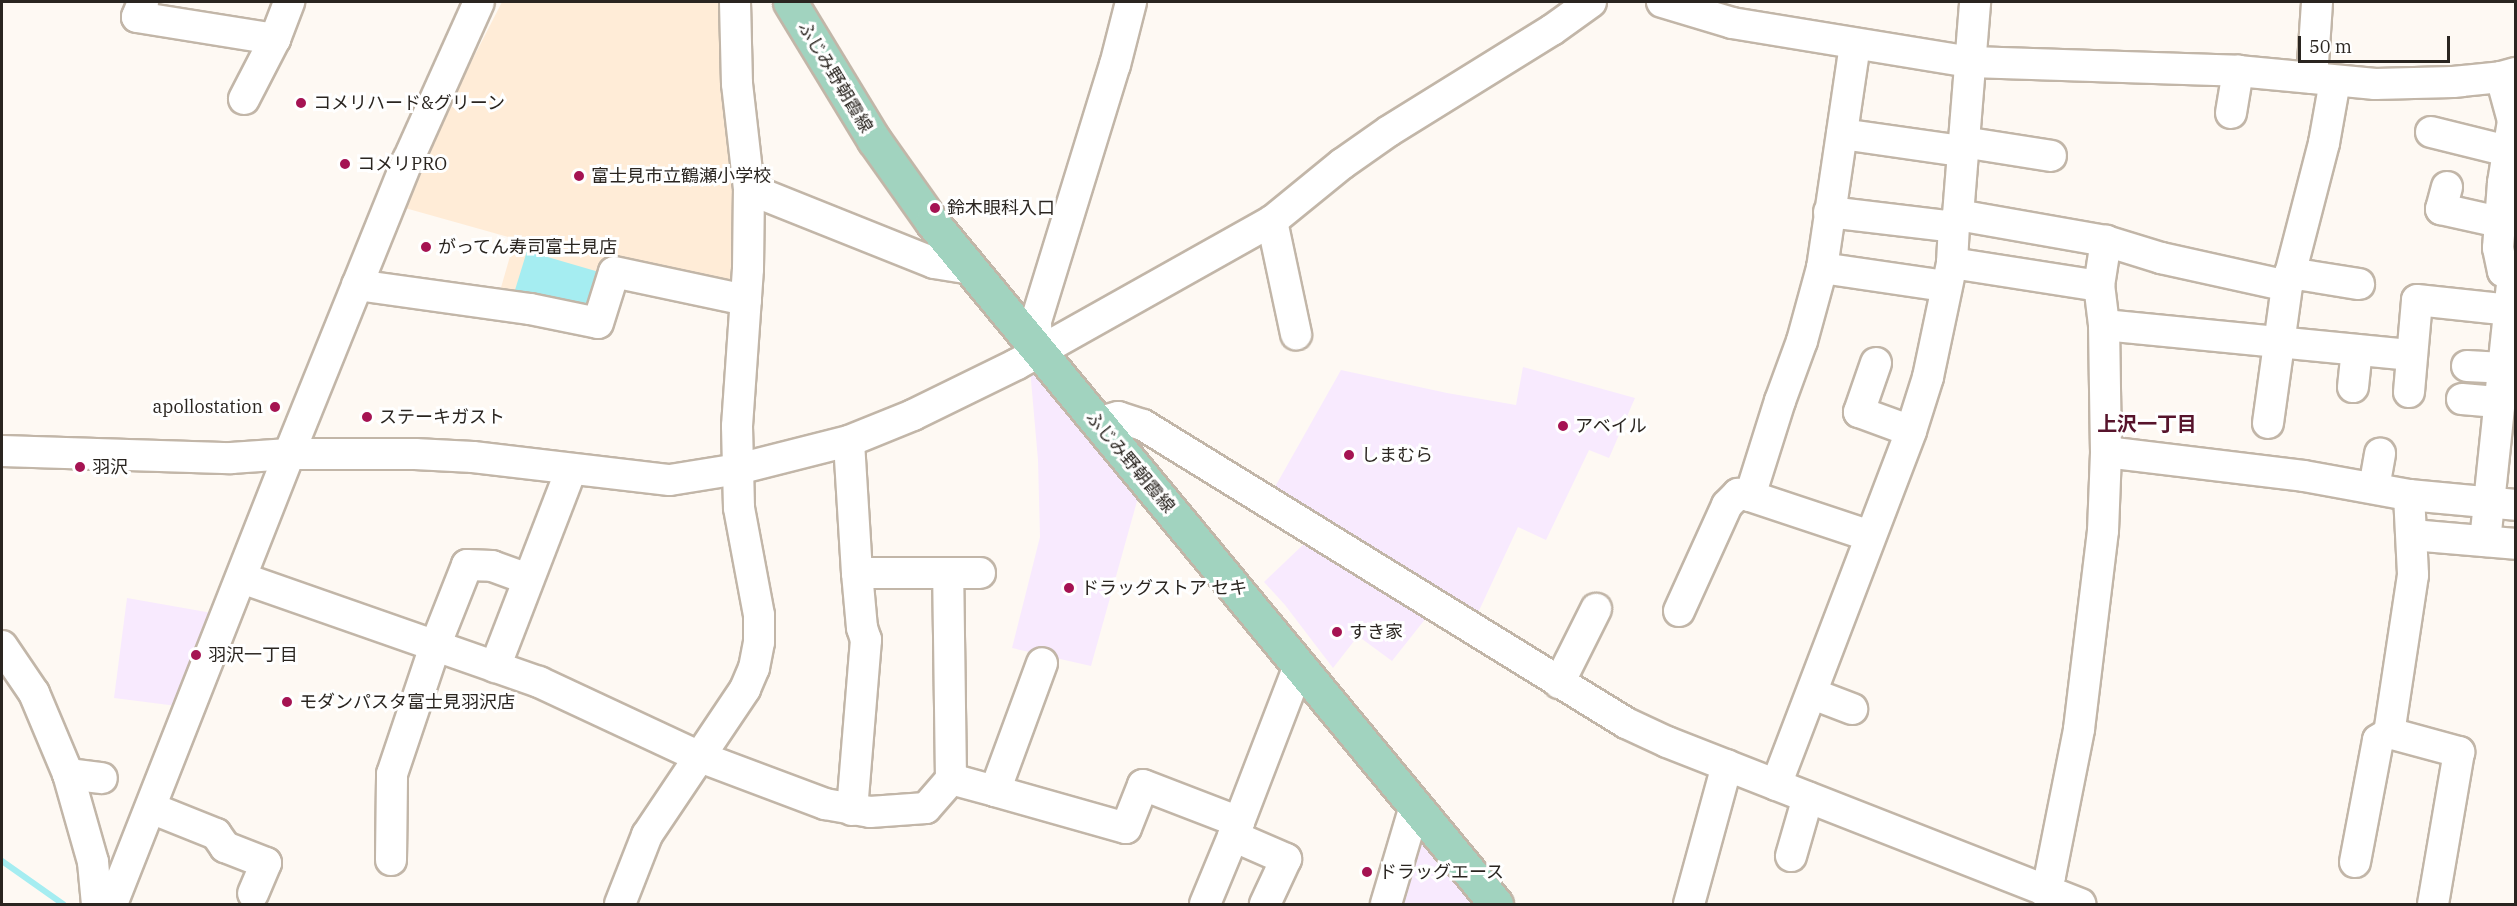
<!DOCTYPE html>
<html>
<head>
<meta charset="utf-8">
<style>
  body { margin:0 }
  #map { position:relative; width:2517px; height:906px; overflow:hidden; background:#fef9f3; font-family:"IBM Plex Serif","Noto Sans JP",serif }
  div>[style] { position:absolute }
  .commercial>* { inset:0; background:#f8eafe }
  .built>* { inset:0; background:#ffecd7 }
  .water>* { inset:0; background:#a5edf1 }
  .stream>* { height:6px; margin:-3px; padding:0 3px; transform-origin:3px; border-radius:3px; background:#a5edf1 }
  .roads { filter:drop-shadow(2px 0 #c2b6a8) drop-shadow(-2px 0 #c2b6a8) drop-shadow(0 2px #c2b6a8) drop-shadow(0 -2px #c2b6a8) }
  .minor>* { height:30px; margin:-15px; padding:0 15px; transform-origin:15px; border-radius:15px; background:#fff }
  .major>* { height:33px; margin:-16.5px; padding:0 16.5px; transform-origin:16.5px; border-radius:16.5px; background:#a1d3bf }
  .dots>* { width:16px; height:16px; translate:-50% -50%; box-sizing:border-box; border:3px solid #fff; border-radius:50% }
  span { translate:-50% -50%; white-space:nowrap; text-align:center; line-height:1.15; -webkit-text-stroke:6px #fff; paint-order:stroke }
  .street-label { font-size:18px; color:#2a2520 }
  .poi-label { font-size:18px; color:#2a2520 }
  .left { translate:0 -50%; text-align:left }
  .right { translate:-100% -50%; text-align:right }
  .neighbourhood-label { font-size:20px; color:#57142c; font-weight:700 }
  .frame { position:absolute; inset:0; border:3px solid #2a2520; pointer-events:none }
  .scale { position:absolute; left:2298px; top:36px; width:152px; height:27px; box-sizing:border-box; border:3px solid #2a2520; border-top:0; padding-left:8px; font-size:18px; line-height:21px; white-space:nowrap; color:#2a2520; -webkit-text-stroke:4px #fff; paint-order:stroke }
</style>
</head>
<body>
<div id="map">
  <div class="commercial">
    <i style="clip-path:polygon(1523px 367px,1635px 398px,1609px 458px,1589px 450px,1546px 540px,1518px 527px,1476px 617px,1271px 494px,1341px 370px,1447px 393px,1516px 405px)"></i>
    <i style="clip-path:polygon(1030px 369px,1042px 371px,1139px 494px,1091px 666px,1012px 648px,1040px 537px,1038px 460px)"></i>
    <i style="clip-path:polygon(1307px 541px,1430px 613px,1392px 661px,1358px 636px,1333px 668px,1285px 605px,1264px 582px)"></i>
    <i style="clip-path:polygon(127px 598px,212px 613px,177px 706px,114px 698px)"></i>
    <i style="clip-path:polygon(1423px 831px,1482px 904px,1393px 904px)"></i>
  </div>
  <div class="built">
    <i style="clip-path:polygon(502px 2px,728px 2px,743px 293px,609px 265px,595px 313px,498px 298px,515px 239px,405px 208px,424px 154px)"></i>
  </div>
  <div class="water">
    <i style="clip-path:polygon(527px 251px,599px 272px,587px 312px,515px 290px)"></i>
  </div>
  <div class="stream">
    <i style="left:2px;top:861px;width:75px;rotate:35.2deg"></i>
  </div>
  <div class="roads">
    <div class="minor">
      <i style="left:143px;top:2px;width:16px;rotate:112deg"></i>
      <i style="left:137px;top:17px;width:140px;rotate:9.1deg"></i>
      <i style="left:1662px;top:2px;width:73px;rotate:16.7deg"></i>
      <i style="left:1732px;top:23px;width:242px;rotate:9.3deg"></i>
      <i style="left:1971px;top:62px;width:267px;rotate:1.9deg"></i>
      <i style="left:2238px;top:71px;width:138px;rotate:5.4deg"></i>
      <i style="left:2375px;top:84px;width:78px;rotate:-1.5deg"></i>
      <i style="left:2453px;top:82px;width:48px;rotate:-5.9deg"></i>
      <i style="left:2501px;top:77px;width:16px;rotate:-15deg"></i>
      <i style="left:2501px;top:77px;width:46px;rotate:74.7deg"></i>
      <i style="left:2513px;top:121px;width:63px;rotate:99.2deg"></i>
      <i style="left:2503px;top:183px;width:65px;rotate:94.4deg"></i>
      <i style="left:2498px;top:248px;width:24px;rotate:78deg"></i>
      <i style="left:2503px;top:271px;width:14px;rotate:17deg"></i>
      <i style="left:2312px;top:78px;width:76px;rotate:-86.2deg"></i>
      <i style="left:244px;top:99px;width:68px;rotate:-62.7deg"></i>
      <i style="left:275px;top:39px;width:40px;rotate:-69deg"></i>
      <i style="left:2231px;top:113px;width:43px;rotate:-80.5deg"></i>
      <i style="left:2431px;top:132px;width:79px;rotate:13.9deg"></i>
      <i style="left:1842px;top:134px;width:121px;rotate:8.1deg"></i>
      <i style="left:1963px;top:142px;width:89px;rotate:9deg"></i>
      <i style="left:2447px;top:187px;width:23px;rotate:105deg"></i>
      <i style="left:2441px;top:209px;width:59px;rotate:12.6deg"></i>
      <i style="left:749px;top:189px;width:199px;rotate:21.8deg"></i>
      <i style="left:934px;top:263px;width:33px;rotate:9deg"></i>
      <i style="left:1829px;top:212px;width:126px;rotate:6.8deg"></i>
      <i style="left:1958px;top:215px;width:150px;rotate:10deg"></i>
      <i style="left:2106px;top:241px;width:58px;rotate:17.2deg"></i>
      <i style="left:2161px;top:258px;width:129px;rotate:12.5deg"></i>
      <i style="left:1272px;top:221px;width:116px;rotate:78deg"></i>
      <i style="left:1952px;top:263px;width:149px;rotate:8.9deg"></i>
      <i style="left:1822px;top:268px;width:125px;rotate:8.3deg"></i>
      <i style="left:2290px;top:273px;width:70px;rotate:9.1deg"></i>
      <i style="left:357px;top:285px;width:175px;rotate:7.9deg"></i>
      <i style="left:530px;top:309px;width:69px;rotate:11.6deg"></i>
      <i style="left:598px;top:323px;width:53px;rotate:-72.6deg"></i>
      <i style="left:614px;top:272px;width:135px;rotate:12deg"></i>
      <i style="left:2104px;top:325px;width:309px;rotate:5.6deg"></i>
      <i style="left:1037px;top:351px;width:30px;rotate:-92deg"></i>
      <i style="left:1036px;top:321px;width:268px;rotate:-72.9deg"></i>
      <i style="left:1115px;top:65px;width:65px;rotate:-75.7deg"></i>
      <i style="left:1876px;top:363px;width:52px;rotate:109.1deg"></i>
      <i style="left:1859px;top:412px;width:55px;rotate:20.1deg"></i>
      <i style="left:2467px;top:366px;width:36px;rotate:3deg"></i>
      <i style="left:2353px;top:387px;width:37px;rotate:-84deg"></i>
      <i style="left:2409px;top:392px;width:92px;rotate:-85deg"></i>
      <i style="left:2417px;top:300px;width:94px;rotate:6.1deg"></i>
      <i style="left:2462px;top:399px;width:38px;rotate:5deg"></i>
      <i style="left:1097px;top:423px;width:22px;rotate:-16deg"></i>
      <i style="left:1118px;top:417px;width:26px;rotate:18deg"></i>
      <i style="left:1143px;top:425px;width:568px;rotate:31.67deg"></i>
      <i style="left:1626px;top:723px;width:45px;rotate:24.9deg"></i>
      <i style="left:1667px;top:742px;width:444px;rotate:21.4deg"></i>
      <i style="left:2268px;top:423px;width:138px;rotate:-82.1deg"></i>
      <i style="left:2287px;top:286px;width:148px;rotate:-75.5deg"></i>
      <i style="left:2324px;top:143px;width:63px;rotate:-79.9deg"></i>
      <i style="left:2px;top:451px;width:229px;rotate:1.8deg"></i>
      <i style="left:231px;top:458px;width:58px;rotate:-3.9deg"></i>
      <i style="left:289px;top:454px;width:126px"></i>
      <i style="left:415px;top:454px;width:58px;rotate:3deg"></i>
      <i style="left:473px;top:457px;width:198px;rotate:6.7deg"></i>
      <i style="left:670px;top:480px;width:69px;rotate:-9.2deg"></i>
      <i style="left:738px;top:469px;width:114px;rotate:-14.2deg"></i>
      <i style="left:849px;top:441px;width:69px;rotate:-22.1deg"></i>
      <i style="left:913px;top:415px;width:116px;rotate:-26.1deg"></i>
      <i style="left:1017px;top:364px;width:292px;rotate:-29.3deg"></i>
      <i style="left:1272px;top:221px;width:90px;rotate:-39.2deg"></i>
      <i style="left:1342px;top:164px;width:57px;rotate:-35.1deg"></i>
      <i style="left:1389px;top:131px;width:192px;rotate:-31.8deg"></i>
      <i style="left:1552px;top:30px;width:48px;rotate:-35.7deg"></i>
      <i style="left:2106px;top:452px;width:199px;rotate:6.9deg"></i>
      <i style="left:2304px;top:476px;width:107px;rotate:10.3deg"></i>
      <i style="left:2409px;top:495px;width:80px;rotate:87.1deg"></i>
      <i style="left:2413px;top:575px;width:160px;rotate:98.6deg"></i>
      <i style="left:2374px;top:488px;width:35px;rotate:-80deg"></i>
      <i style="left:2409px;top:495px;width:107px;rotate:5.3deg"></i>
      <i style="left:1750px;top:496px;width:100px;rotate:-72.5deg"></i>
      <i style="left:1780px;top:401px;width:64px;rotate:-69.9deg"></i>
      <i style="left:1802px;top:341px;width:76px;rotate:-74.7deg"></i>
      <i style="left:1822px;top:268px;width:225px;rotate:-81.6deg"></i>
      <i style="left:2412px;top:535px;width:104px;rotate:4.9deg"></i>
      <i style="left:2485px;top:541px;width:267px;rotate:-84deg"></i>
      <i style="left:948px;top:573px;width:32px"></i>
      <i style="left:242px;top:578px;width:315px;rotate:19.3deg"></i>
      <i style="left:539px;top:682px;width:178px;rotate:25deg"></i>
      <i style="left:700px;top:757px;width:134px;rotate:20.6deg"></i>
      <i style="left:825px;top:804px;width:46px;rotate:10.1deg"></i>
      <i style="left:870px;top:812px;width:56px;rotate:-4.1deg"></i>
      <i style="left:926px;top:808px;width:38px;rotate:-49deg"></i>
      <i style="left:951px;top:779px;width:206px;rotate:-90.8deg"></i>
      <i style="left:948px;top:573px;width:91px;rotate:180deg"></i>
      <i style="left:857px;top:573px;width:132px;rotate:-93.5deg"></i>
      <i style="left:1679px;top:611px;width:116px;rotate:-65.6deg"></i>
      <i style="left:1727px;top:505px;width:16px;rotate:-45deg"></i>
      <i style="left:1738px;top:494px;width:12px;rotate:9deg"></i>
      <i style="left:1750px;top:496px;width:126px;rotate:18.4deg"></i>
      <i style="left:2px;top:646px;width:57px;rotate:55.8deg"></i>
      <i style="left:34px;top:693px;width:88px;rotate:67.2deg"></i>
      <i style="left:68px;top:774px;width:91px;rotate:74.1deg"></i>
      <i style="left:93px;top:862px;width:42px;rotate:84.6deg"></i>
      <i style="left:495px;top:667px;width:211px;rotate:-68.9deg"></i>
      <i style="left:1559px;top:683px;width:83px;rotate:-63.4deg"></i>
      <i style="left:1813px;top:694px;width:42px;rotate:21deg"></i>
      <i style="left:68px;top:774px;width:34px;rotate:7deg"></i>
      <i style="left:951px;top:779px;width:46px;rotate:15.3deg"></i>
      <i style="left:995px;top:791px;width:136px;rotate:-69.8deg"></i>
      <i style="left:1776px;top:785px;width:379px;rotate:-69.1deg"></i>
      <i style="left:1911px;top:431px;width:57px;rotate:-72.5deg"></i>
      <i style="left:1928px;top:377px;width:116px;rotate:-78.1deg"></i>
      <i style="left:1952px;top:263px;width:36px;rotate:-87deg"></i>
      <i style="left:1954px;top:227px;width:13px;rotate:-72deg"></i>
      <i style="left:1958px;top:215px;width:214px;rotate:-85.4deg"></i>
      <i style="left:995px;top:791px;width:136px;rotate:15.8deg"></i>
      <i style="left:1126px;top:828px;width:46px;rotate:-68.4deg"></i>
      <i style="left:1143px;top:785px;width:103px;rotate:21.1deg"></i>
      <i style="left:1239px;top:822px;width:167px;rotate:-69deg"></i>
      <i style="left:151px;top:808px;width:70px;rotate:21.8deg"></i>
      <i style="left:216px;top:834px;width:16px;rotate:55deg"></i>
      <i style="left:225px;top:847px;width:44px;rotate:21.3deg"></i>
      <i style="left:266px;top:863px;width:33px;rotate:113deg"></i>
      <i style="left:852px;top:810px;width:171px;rotate:-85.3deg"></i>
      <i style="left:866px;top:640px;width:13px;rotate:-108deg"></i>
      <i style="left:862px;top:628px;width:55px;rotate:-95.2deg"></i>
      <i style="left:1233px;top:836px;width:58px;rotate:23.5deg"></i>
      <i style="left:1286px;top:859px;width:50px;rotate:115deg"></i>
      <i style="left:1791px;top:856px;width:61px;rotate:-73.9deg"></i>
      <i style="left:391px;top:860px;width:86px;rotate:-89.3deg"></i>
      <i style="left:392px;top:774px;width:135px;rotate:-71.4deg"></i>
      <i style="left:435px;top:646px;width:87px;rotate:-68.4deg"></i>
      <i style="left:467px;top:565px;width:25px;rotate:2deg"></i>
      <i style="left:492px;top:566px;width:37px;rotate:20deg"></i>
      <i style="left:2355px;top:862px;width:124px;rotate:-79.3deg"></i>
      <i style="left:2378px;top:740px;width:13px;rotate:-32deg"></i>
      <i style="left:2389px;top:733px;width:73px;rotate:15.2deg"></i>
      <i style="left:2459px;top:752px;width:154px;rotate:99.7deg"></i>
      <i style="left:2044px;top:891px;width:16px;rotate:-68deg"></i>
      <i style="left:2050px;top:876px;width:150px;rotate:-78.8deg"></i>
      <i style="left:2079px;top:729px;width:199px;rotate:-83.1deg"></i>
      <i style="left:2103px;top:531px;width:79px;rotate:-87.8deg"></i>
      <i style="left:2106px;top:452px;width:127px;rotate:-90.9deg"></i>
      <i style="left:2104px;top:325px;width:39px;rotate:-97deg"></i>
      <i style="left:2099px;top:286px;width:46px;rotate:-81.2deg"></i>
      <i style="left:112px;top:904px;width:484px;rotate:-68.5deg"></i>
      <i style="left:289px;top:454px;width:317px;rotate:-68deg"></i>
      <i style="left:408px;top:160px;width:173px;rotate:-65.8deg"></i>
      <i style="left:620px;top:904px;width:74px;rotate:-68.6deg"></i>
      <i style="left:647px;top:835px;width:176px;rotate:-56.1deg"></i>
      <i style="left:745px;top:689px;width:23px;rotate:-67deg"></i>
      <i style="left:754px;top:668px;width:26px;rotate:-79deg"></i>
      <i style="left:759px;top:642px;width:27px;rotate:-90deg"></i>
      <i style="left:759px;top:615px;width:109px;rotate:-100.6deg"></i>
      <i style="left:739px;top:508px;width:82px;rotate:-91.4deg"></i>
      <i style="left:737px;top:426px;width:157px;rotate:-86deg"></i>
      <i style="left:748px;top:269px;width:80px;rotate:-89.3deg"></i>
      <i style="left:749px;top:189px;width:106px;rotate:-96.5deg"></i>
      <i style="left:737px;top:84px;width:82px;rotate:-91.4deg"></i>
      <i style="left:1205px;top:904px;width:89px;rotate:-67.5deg"></i>
      <i style="left:1386px;top:904px;width:102px;rotate:-73.5deg"></i>
      <i style="left:1689px;top:904px;width:144px;rotate:-74.7deg"></i>
    </div>
    <div class="major">
      <i style="left:790px;top:2px;width:162px;rotate:58.7deg"></i>
      <i style="left:874px;top:140px;width:100px;rotate:54.7deg"></i>
      <i style="left:932px;top:222px;width:885px;rotate:50.41deg"></i>
    </div>
  </div>
  <div class="dots">
    <i style="left:301px;top:103px;background:#a51352"></i>
    <i style="left:345px;top:164px;background:#a51352"></i>
    <i style="left:579px;top:176px;background:#a51352"></i>
    <i style="left:935px;top:208px;background:#a51352"></i>
    <i style="left:426px;top:247px;background:#a51352"></i>
    <i style="left:275px;top:407px;background:#a51352"></i>
    <i style="left:367px;top:417px;background:#a51352"></i>
    <i style="left:1563px;top:426px;background:#a51352"></i>
    <i style="left:1349px;top:455px;background:#a51352"></i>
    <i style="left:80px;top:467px;background:#a51352"></i>
    <i style="left:1069px;top:588px;background:#a51352"></i>
    <i style="left:1337px;top:632px;background:#a51352"></i>
    <i style="left:196px;top:655px;background:#a51352"></i>
    <i style="left:287px;top:702px;background:#a51352"></i>
    <i style="left:1367px;top:872px;background:#a51352"></i>
  </div>
  <div class="street-label">
    <span style="left:835px;top:77px;rotate:59deg">ふじみ野朝霞線</span>
    <span style="left:1130px;top:462px;rotate:50deg">ふじみ野朝霞線</span>
  </div>
  <div class="poi-label">
    <span class="left" style="left:313px;top:103px">コメリハード&amp;グリーン</span>
    <span class="left" style="left:357px;top:164px">コメリPRO</span>
    <span class="left" style="left:591px;top:176px">富士見市立鶴瀬小学校</span>
    <span class="left" style="left:947px;top:208px">鈴木眼科入口</span>
    <span class="left" style="left:438px;top:247px">がってん寿司富士見店</span>
    <span class="right" style="left:263px;top:407px">apollostation</span>
    <span class="left" style="left:379px;top:417px">ステーキガスト</span>
    <span class="left" style="left:1575px;top:426px">アベイル</span>
    <span class="left" style="left:1361px;top:455px">しまむら</span>
    <span class="left" style="left:92px;top:467px">羽沢</span>
    <span class="left" style="left:1081px;top:588px">ドラッグストア セキ</span>
    <span class="left" style="left:1349px;top:632px">すき家</span>
    <span class="left" style="left:208px;top:655px">羽沢一丁目</span>
    <span class="left" style="left:299px;top:702px">モダンパスタ富士見羽沢店</span>
    <span class="left" style="left:1379px;top:872px">ドラッグエース</span>
  </div>
  <div class="neighbourhood-label">
    <span style="left:2147px;top:423px">上沢一丁目</span>
  </div>
  <div class="frame"></div>
  <div class="scale">50 m</div>
</div>
</body>
</html>
